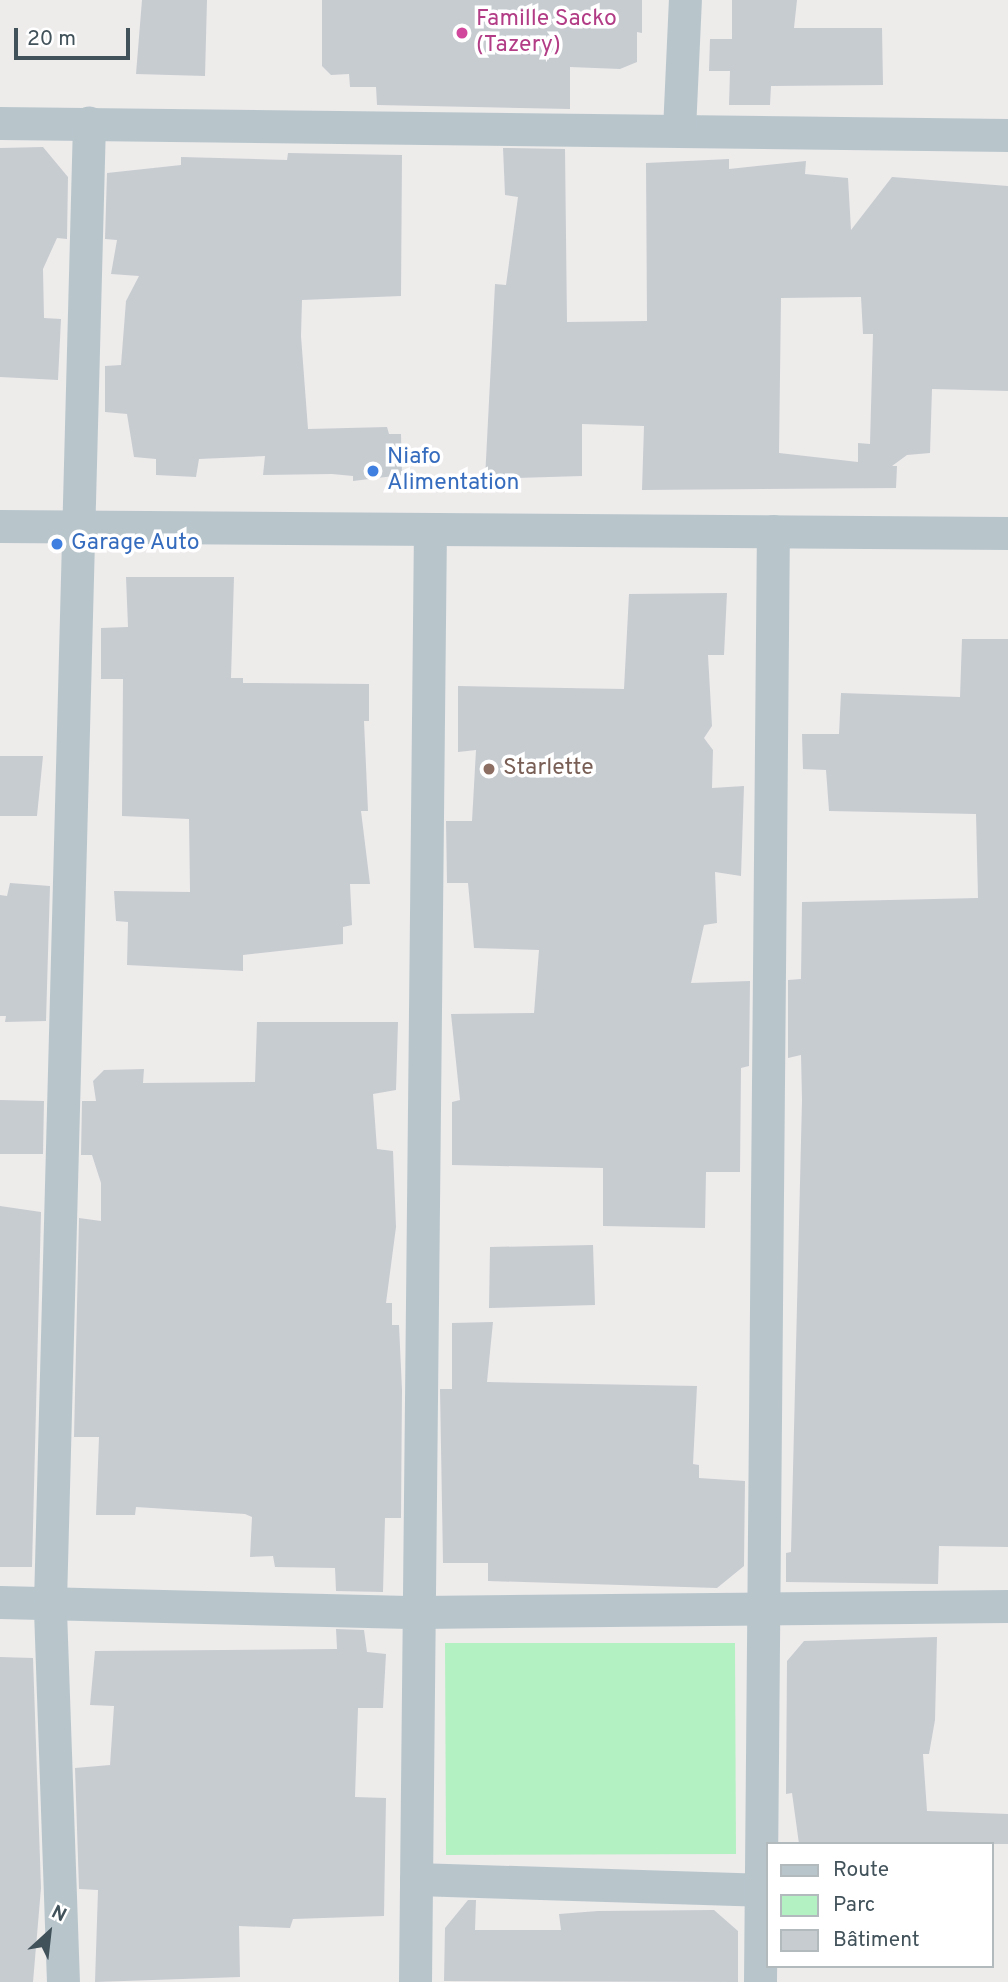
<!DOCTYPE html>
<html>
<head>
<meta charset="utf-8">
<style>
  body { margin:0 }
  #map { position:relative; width:1008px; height:1982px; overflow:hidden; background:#eeebeb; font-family:Overpass,sans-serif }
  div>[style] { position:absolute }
  .green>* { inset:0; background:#b4f1c2 }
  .building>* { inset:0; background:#c7ccd1 }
  .minor>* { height:33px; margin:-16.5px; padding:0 16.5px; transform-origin:16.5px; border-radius:16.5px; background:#b8c6cc }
  .dots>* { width:19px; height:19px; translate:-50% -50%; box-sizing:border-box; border:4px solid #fff; border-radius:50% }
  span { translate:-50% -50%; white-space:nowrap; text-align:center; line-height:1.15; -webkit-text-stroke:7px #fff; paint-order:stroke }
  .hotel-label { font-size:23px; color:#b23c85 }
  .left { translate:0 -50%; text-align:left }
  .shop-label { font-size:23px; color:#366cbe }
  .education-label { font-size:23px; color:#785e54 }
  .legend { position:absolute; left:766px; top:1842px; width:228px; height:126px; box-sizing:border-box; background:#fff; border:2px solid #b3babd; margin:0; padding:9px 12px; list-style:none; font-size:21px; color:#42525a }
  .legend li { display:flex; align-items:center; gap:14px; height:35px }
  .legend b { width:35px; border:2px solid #b3babd }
  .north { position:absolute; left:14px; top:1898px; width:70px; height:70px; -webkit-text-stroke:5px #fff; paint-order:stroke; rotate:27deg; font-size:19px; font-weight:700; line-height:28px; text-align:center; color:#42525a }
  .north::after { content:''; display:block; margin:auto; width:24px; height:32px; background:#42525a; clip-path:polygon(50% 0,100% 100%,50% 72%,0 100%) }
  .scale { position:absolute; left:14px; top:28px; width:116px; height:32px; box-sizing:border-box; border:4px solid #42525a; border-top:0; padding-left:9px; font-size:21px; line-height:24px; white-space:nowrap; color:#42525a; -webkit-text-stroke:5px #fff; paint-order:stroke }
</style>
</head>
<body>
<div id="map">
  <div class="green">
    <i style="clip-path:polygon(445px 1643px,735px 1643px,736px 1854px,446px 1855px)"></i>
  </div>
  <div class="building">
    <i style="clip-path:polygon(142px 0,207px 0,205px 76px,136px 74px)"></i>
    <i style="clip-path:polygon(322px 0,642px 0,642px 33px,637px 32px,637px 62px,620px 69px,570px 67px,570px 109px,377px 105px,376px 87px,350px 87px,349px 74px,331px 75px,322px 66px)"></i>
    <i style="clip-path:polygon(732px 0,797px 0,794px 28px,882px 28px,883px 85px,771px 86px,770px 105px,729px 105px,730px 71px,709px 71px,710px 39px,732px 39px)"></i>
    <i style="clip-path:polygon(43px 147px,68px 177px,67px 239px,57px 238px,43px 269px,44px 318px,61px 319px,58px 380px,0 377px,0 148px)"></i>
    <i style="clip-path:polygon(evenodd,503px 148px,565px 149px,567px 322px,647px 321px,646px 163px,729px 159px,729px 169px,806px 161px,805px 174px,848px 178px,851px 230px,892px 177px,1008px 186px,1008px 391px,932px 389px,930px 453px,907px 455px,892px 466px,897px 466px,896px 488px,642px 490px,644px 426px,582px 424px,582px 476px,485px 479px,495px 284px,506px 285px,518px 197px,505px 195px,503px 148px,861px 297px,863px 334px,873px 334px,870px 444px,858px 443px,858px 462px,779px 453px,781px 298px,861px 297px)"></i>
    <i style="clip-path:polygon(288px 153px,402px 155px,401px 296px,302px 300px,301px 336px,308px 429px,387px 427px,389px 434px,401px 434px,402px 475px,353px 481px,353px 476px,332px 474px,263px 475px,265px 456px,199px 459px,196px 477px,156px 475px,156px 459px,134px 457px,127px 414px,105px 412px,105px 366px,121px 365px,126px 301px,139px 276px,111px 274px,117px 240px,105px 239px,107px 173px,181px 165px,181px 157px,287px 160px)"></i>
    <i style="clip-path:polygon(126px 577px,234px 577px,231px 678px,243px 678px,243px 683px,369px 684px,369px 721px,364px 721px,368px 811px,361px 811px,370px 884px,350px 884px,352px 925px,343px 927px,343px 944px,243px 955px,243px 971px,127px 965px,128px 922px,116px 921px,114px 891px,190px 892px,189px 819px,122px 816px,123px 679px,101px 679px,101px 628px,128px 627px)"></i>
    <i style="clip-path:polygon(727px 593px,724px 655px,708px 655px,712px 726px,704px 738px,713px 750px,712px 788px,744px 786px,741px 876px,715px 872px,717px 923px,704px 925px,691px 983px,750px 981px,749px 1066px,741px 1068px,740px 1172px,706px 1172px,705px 1228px,603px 1226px,603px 1168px,452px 1165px,452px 1102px,460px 1100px,451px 1014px,534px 1013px,539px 950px,474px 948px,468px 883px,447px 883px,446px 821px,472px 821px,476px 750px,458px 752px,458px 686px,624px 689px,629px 594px)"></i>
    <i style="clip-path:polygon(962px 639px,1008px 639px,1008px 1547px,939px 1546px,938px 1584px,786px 1582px,786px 1553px,791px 1552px,802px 1100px,801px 1055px,788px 1058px,788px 980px,801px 979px,802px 902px,978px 898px,976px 814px,829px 811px,826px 770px,803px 769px,802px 734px,839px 734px,841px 693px,960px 697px)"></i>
    <i style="clip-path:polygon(0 756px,43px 756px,37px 816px,0 816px)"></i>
    <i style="clip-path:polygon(10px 883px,50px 886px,46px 1021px,5px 1022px,6px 1016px,0 1016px,0 895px,7px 896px)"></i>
    <i style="clip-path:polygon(257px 1022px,398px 1022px,396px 1090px,373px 1094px,377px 1149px,393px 1151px,396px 1227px,386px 1303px,392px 1303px,392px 1325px,399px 1325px,402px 1390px,401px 1518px,385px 1518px,383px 1592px,336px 1591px,335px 1568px,275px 1567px,273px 1556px,250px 1557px,252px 1517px,245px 1514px,136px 1507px,135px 1515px,96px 1515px,99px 1437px,74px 1437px,79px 1218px,101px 1221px,101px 1183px,92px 1155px,81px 1155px,82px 1101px,96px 1101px,93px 1081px,104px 1070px,144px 1069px,143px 1083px,255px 1082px)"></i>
    <i style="clip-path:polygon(0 1100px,44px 1101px,43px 1154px,0 1154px)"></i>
    <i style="clip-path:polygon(0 1206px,41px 1212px,32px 1567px,0 1567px)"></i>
    <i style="clip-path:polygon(593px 1245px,595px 1305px,489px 1308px,490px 1247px)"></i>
    <i style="clip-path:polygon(493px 1322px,487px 1382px,697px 1386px,693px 1464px,699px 1465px,699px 1478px,745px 1481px,744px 1566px,717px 1588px,488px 1581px,488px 1563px,443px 1563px,440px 1389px,452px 1389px,452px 1323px)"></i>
    <i style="clip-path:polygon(336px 1629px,364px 1630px,367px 1652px,386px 1654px,383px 1708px,358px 1708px,355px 1797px,386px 1798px,384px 1916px,293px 1919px,290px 1928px,239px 1926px,240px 1977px,95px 1982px,98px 1890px,79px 1889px,75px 1768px,110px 1765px,114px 1706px,90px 1705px,95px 1651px,337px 1649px)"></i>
    <i style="clip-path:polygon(937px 1637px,935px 1720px,929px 1754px,923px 1754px,927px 1811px,1008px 1814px,1008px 1844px,799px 1844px,792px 1793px,786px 1794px,787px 1661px,804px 1641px)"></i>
    <i style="clip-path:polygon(0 1657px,33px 1658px,41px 1888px,33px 1982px,0 1982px)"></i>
    <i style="clip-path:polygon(468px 1900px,476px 1900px,475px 1930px,561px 1930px,559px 1914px,598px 1911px,714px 1910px,738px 1931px,738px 1982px,444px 1981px,445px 1928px)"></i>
  </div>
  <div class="minor">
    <i style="left:0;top:123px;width:1008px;rotate:0.68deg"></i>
    <i style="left:679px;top:130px;width:130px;rotate:-87.4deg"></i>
    <i style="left:0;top:526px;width:1008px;rotate:0.4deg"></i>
    <i style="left:0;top:1602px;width:419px;rotate:1.4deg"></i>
    <i style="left:419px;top:1612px;width:589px;rotate:-0.58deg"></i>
    <i style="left:416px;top:1879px;width:344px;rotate:1.8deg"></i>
    <i style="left:63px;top:1982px;width:380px;rotate:-92deg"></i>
    <i style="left:50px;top:1602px;width:1480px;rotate:-88.49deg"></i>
    <i style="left:415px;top:1982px;width:1452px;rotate:-89.41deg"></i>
    <i style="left:760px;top:1982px;width:1451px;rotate:-89.49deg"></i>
  </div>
  <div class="dots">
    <i style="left:462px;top:33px;background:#d1479c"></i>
    <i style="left:373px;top:471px;background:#3f7fe0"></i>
    <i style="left:57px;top:544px;background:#3f7fe0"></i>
    <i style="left:489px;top:769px;background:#8d6e63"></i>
  </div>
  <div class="hotel-label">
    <span class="left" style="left:476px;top:33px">Famille Sacko<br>(Tazery)</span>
  </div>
  <div class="shop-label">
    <span class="left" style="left:387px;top:471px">Niafo<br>Alimentation</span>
    <span class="left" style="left:71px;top:544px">Garage Auto</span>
  </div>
  <div class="education-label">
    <span class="left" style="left:503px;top:769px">Starlette</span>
  </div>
  <ul class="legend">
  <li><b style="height:9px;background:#b8c6cc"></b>Route</li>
  <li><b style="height:19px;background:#b4f1c2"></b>Parc</li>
  <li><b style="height:19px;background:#c7ccd1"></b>Bâtiment</li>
  </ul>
  <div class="north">N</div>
  <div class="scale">20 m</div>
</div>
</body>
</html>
